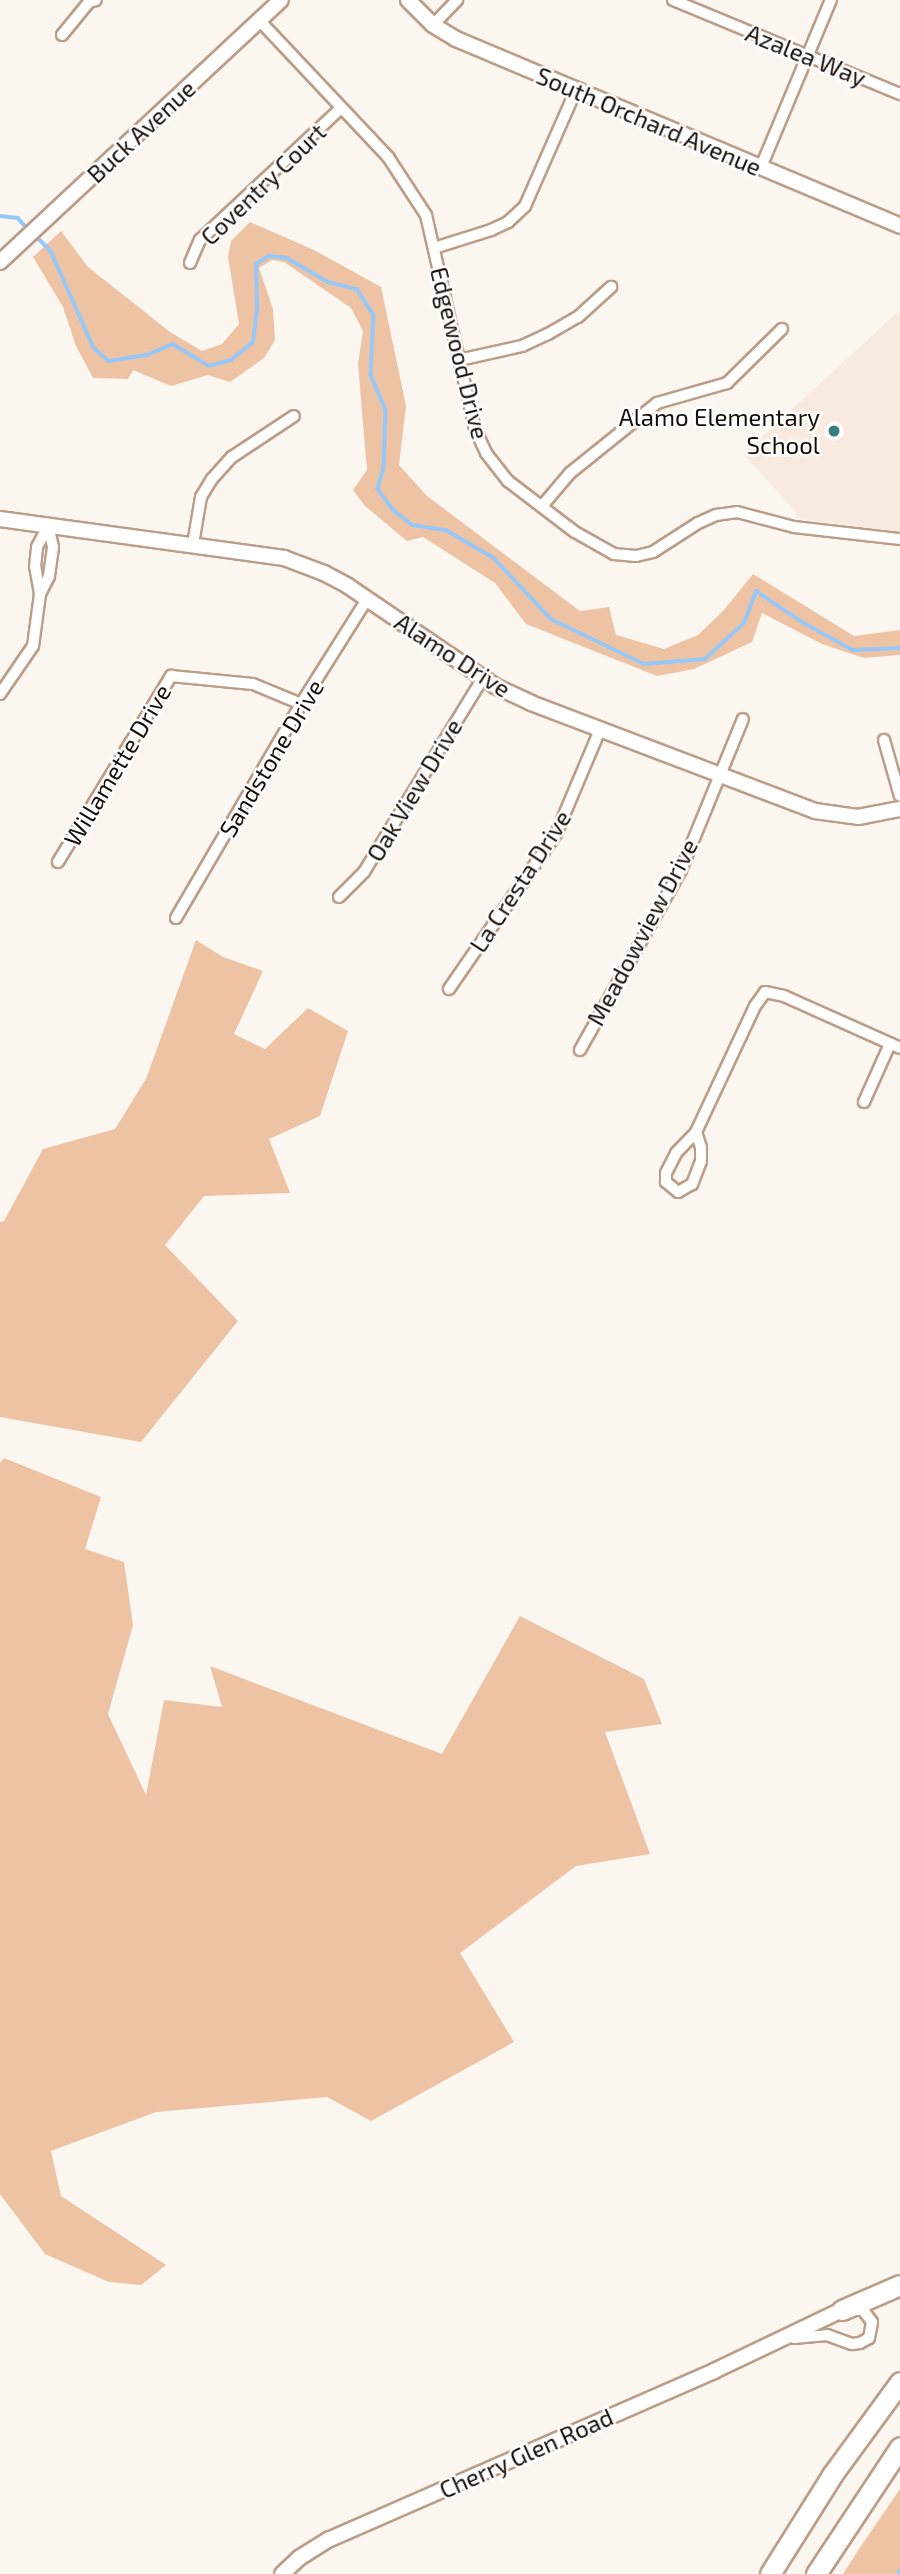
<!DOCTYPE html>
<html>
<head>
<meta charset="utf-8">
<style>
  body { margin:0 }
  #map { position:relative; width:900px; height:2574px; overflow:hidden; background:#fcf6f1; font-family:"Exo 2",sans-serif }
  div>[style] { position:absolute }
  .built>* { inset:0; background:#f9eadf }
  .green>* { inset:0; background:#eec3a3 }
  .stream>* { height:3.5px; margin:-1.75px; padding:0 1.75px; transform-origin:1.75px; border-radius:1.75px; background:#96c7f7 }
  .roads { filter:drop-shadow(2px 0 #bb9e89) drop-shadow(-2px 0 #bb9e89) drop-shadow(0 2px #bb9e89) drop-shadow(0 -2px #bb9e89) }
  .street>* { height:10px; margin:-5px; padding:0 5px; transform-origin:5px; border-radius:5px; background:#fff }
  .secondary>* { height:14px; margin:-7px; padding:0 7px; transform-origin:7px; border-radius:7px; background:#fff }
  .highway>* { height:19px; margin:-9.5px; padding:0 9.5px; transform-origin:9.5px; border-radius:9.5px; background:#fff }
  .dots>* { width:19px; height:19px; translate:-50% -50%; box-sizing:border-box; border:4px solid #fff; border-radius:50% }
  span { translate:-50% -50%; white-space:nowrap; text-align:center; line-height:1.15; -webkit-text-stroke:5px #fff; paint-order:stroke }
  .street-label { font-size:24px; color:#170d06 }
  .poi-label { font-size:24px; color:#170d06 }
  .right { translate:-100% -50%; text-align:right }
</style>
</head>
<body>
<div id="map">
  <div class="built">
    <i style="clip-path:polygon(900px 310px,900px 532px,796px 518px,796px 512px,743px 454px)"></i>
  </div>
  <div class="green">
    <i style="clip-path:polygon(250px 222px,314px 250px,381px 287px,406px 406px,399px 465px,427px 496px,580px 611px,609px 607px,616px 635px,664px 649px,698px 635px,724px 610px,753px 574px,854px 636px,900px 630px,900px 655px,864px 658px,822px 644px,762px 613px,752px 642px,694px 669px,657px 676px,526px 624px,495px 583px,423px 537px,407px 541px,365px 506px,353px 490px,367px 470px,358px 364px,363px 331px,351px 308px,284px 262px,272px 260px,259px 268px,273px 309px,275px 340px,264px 358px,230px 382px,208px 375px,171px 386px,133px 370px,128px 379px,93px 378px,76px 346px,63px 307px,33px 257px,61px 231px,88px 267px,170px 332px,202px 351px,222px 344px,239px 324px,228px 257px,231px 241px)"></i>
    <i style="clip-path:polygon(196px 940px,223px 957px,263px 971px,234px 1034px,265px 1049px,308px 1008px,348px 1031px,320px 1116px,269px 1139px,290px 1193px,204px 1196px,165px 1245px,238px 1321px,141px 1442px,0 1417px,0 1222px,4px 1221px,43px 1149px,115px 1129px,146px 1079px)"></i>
    <i style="clip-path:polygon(4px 1458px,101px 1497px,85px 1549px,124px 1562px,133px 1625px,108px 1714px,146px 1795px,164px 1700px,222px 1707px,210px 1666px,442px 1754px,520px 1616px,644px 1679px,662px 1724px,605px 1732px,650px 1854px,576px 1866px,460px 1953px,514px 2042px,371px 2121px,327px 2097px,156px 2112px,51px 2151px,61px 2196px,166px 2265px,141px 2285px,109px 2282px,45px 2254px,0 2194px,0 1463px)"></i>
    <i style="clip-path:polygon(900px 2489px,900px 2574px,843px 2574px,859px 2549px)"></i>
  </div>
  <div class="stream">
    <i style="left:0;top:216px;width:18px;rotate:6deg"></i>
    <i style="left:18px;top:218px;width:15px;rotate:48deg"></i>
    <i style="left:34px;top:234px;width:24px;rotate:45deg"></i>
    <i style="left:51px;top:251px;width:106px;rotate:66.1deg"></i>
    <i style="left:94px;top:348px;width:20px;rotate:41deg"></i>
    <i style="left:109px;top:361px;width:38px;rotate:-9deg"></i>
    <i style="left:147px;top:355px;width:28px;rotate:-23deg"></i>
    <i style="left:173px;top:344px;width:42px;rotate:31.4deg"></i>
    <i style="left:209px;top:366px;width:23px;rotate:-15deg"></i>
    <i style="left:231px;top:360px;width:28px;rotate:-39deg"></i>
    <i style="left:253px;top:342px;width:32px;rotate:-83deg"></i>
    <i style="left:257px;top:310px;width:46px;rotate:-91.2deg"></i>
    <i style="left:256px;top:264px;width:15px;rotate:-32deg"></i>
    <i style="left:269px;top:256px;width:18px;rotate:6deg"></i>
    <i style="left:287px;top:258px;width:48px;rotate:30.3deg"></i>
    <i style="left:328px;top:282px;width:30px;rotate:14deg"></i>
    <i style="left:357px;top:289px;width:31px;rotate:57deg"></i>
    <i style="left:374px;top:315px;width:60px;rotate:92.9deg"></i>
    <i style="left:371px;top:375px;width:38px;rotate:67deg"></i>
    <i style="left:386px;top:410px;width:58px;rotate:92deg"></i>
    <i style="left:384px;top:468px;width:22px;rotate:106deg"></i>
    <i style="left:378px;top:489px;width:26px;rotate:54deg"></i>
    <i style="left:393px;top:510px;width:25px;rotate:37deg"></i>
    <i style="left:413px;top:525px;width:33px;rotate:9deg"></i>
    <i style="left:446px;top:530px;width:56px;rotate:30.3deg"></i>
    <i style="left:494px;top:558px;width:83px;rotate:46.9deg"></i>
    <i style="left:551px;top:619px;width:103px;rotate:25.8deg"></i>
    <i style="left:644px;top:664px;width:61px;rotate:-4.7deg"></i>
    <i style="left:705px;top:659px;width:53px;rotate:-42.7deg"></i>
    <i style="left:744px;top:623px;width:34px;rotate:-69deg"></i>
    <i style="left:756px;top:591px;width:58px;rotate:33.7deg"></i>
    <i style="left:804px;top:623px;width:56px;rotate:28.9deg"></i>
    <i style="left:853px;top:650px;width:47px;rotate:-2.4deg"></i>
    <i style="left:899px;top:2574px;width:3px;rotate:-72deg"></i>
  </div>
  <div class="roads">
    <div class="street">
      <i style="left:673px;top:0;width:246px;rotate:22.5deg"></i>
      <i style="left:259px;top:20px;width:188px;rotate:46.7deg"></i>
      <i style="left:388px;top:157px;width:69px;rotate:56.8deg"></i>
      <i style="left:426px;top:215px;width:220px;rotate:77.1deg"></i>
      <i style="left:475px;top:429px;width:26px;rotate:65deg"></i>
      <i style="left:486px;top:453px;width:36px;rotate:52deg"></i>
      <i style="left:508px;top:481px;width:84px;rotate:37.3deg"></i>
      <i style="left:575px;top:532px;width:45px;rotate:29.4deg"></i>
      <i style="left:614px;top:554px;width:22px;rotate:5deg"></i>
      <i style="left:636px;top:556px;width:17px;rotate:-13deg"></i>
      <i style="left:653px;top:552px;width:54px;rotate:-32.8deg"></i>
      <i style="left:698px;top:523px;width:20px;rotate:-24deg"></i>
      <i style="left:716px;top:515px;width:21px;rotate:-8deg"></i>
      <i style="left:737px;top:512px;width:59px;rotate:14.7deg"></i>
      <i style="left:794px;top:527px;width:107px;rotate:6.5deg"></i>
      <i style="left:433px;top:25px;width:35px;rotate:-46deg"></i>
      <i style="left:62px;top:35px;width:43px;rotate:-50.7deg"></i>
      <i style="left:89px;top:2px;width:7px;rotate:-16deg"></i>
      <i style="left:761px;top:167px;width:181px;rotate:-67.3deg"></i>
      <i style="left:434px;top:248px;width:60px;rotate:-17.5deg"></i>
      <i style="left:491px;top:230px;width:19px;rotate:-25deg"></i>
      <i style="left:508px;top:222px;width:23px;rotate:-43deg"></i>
      <i style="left:525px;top:206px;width:127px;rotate:-66.3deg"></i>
      <i style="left:190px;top:263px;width:25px;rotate:-67deg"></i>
      <i style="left:200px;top:240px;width:193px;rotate:-43.1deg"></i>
      <i style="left:459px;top:360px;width:65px;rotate:-12.5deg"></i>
      <i style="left:522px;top:346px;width:29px;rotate:-25deg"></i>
      <i style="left:548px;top:334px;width:34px;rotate:-30deg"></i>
      <i style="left:578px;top:317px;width:45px;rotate:-42.3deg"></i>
      <i style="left:542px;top:506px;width:43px;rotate:-49.7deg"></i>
      <i style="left:570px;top:473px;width:112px;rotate:-38.8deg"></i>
      <i style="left:657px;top:403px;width:73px;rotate:-15.9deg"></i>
      <i style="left:727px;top:383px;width:77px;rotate:-44.5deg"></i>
      <i style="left:193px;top:544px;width:48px;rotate:-80.3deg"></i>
      <i style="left:201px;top:497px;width:21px;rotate:-59deg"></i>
      <i style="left:212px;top:479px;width:30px;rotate:-48deg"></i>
      <i style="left:232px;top:457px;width:74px;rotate:-33.5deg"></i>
      <i style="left:40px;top:594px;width:20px;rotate:-63deg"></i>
      <i style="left:49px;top:576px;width:29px;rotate:-82deg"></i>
      <i style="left:53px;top:547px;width:22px;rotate:-103deg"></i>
      <i style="left:0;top:694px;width:58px;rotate:-55.5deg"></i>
      <i style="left:33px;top:646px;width:52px;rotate:-82.3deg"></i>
      <i style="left:40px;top:594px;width:27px;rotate:-100deg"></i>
      <i style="left:35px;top:567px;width:20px;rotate:-84deg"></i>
      <i style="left:37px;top:547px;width:24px;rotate:-62deg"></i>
      <i style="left:884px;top:740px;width:58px;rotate:74.1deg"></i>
      <i style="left:58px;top:862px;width:218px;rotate:-58.7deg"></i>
      <i style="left:171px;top:676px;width:82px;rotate:5.6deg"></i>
      <i style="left:253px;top:684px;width:52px;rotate:22.6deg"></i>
      <i style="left:339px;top:897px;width:35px;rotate:-45deg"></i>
      <i style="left:364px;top:872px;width:228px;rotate:-58.5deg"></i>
      <i style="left:176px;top:918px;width:248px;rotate:-59.7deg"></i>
      <i style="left:301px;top:704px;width:124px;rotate:-57.8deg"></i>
      <i style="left:449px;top:989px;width:188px;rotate:-55.4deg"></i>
      <i style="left:556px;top:834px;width:113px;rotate:-67.1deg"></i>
      <i style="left:580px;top:1050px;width:206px;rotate:-60.7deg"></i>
      <i style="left:681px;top:870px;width:163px;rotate:-67.7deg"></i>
      <i style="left:864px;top:1102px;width:64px;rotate:-65.9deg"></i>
      <i style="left:696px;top:1132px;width:16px;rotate:72deg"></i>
      <i style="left:701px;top:1147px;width:14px;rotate:90deg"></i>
      <i style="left:701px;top:1161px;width:25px;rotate:111deg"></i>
      <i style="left:692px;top:1184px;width:16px;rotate:150deg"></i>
      <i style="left:678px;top:1192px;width:16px;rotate:-140deg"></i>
      <i style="left:666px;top:1182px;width:9px;rotate:-90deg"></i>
      <i style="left:666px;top:1173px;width:22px;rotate:-63deg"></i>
      <i style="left:676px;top:1153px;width:29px;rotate:-46deg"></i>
      <i style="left:696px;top:1132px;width:139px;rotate:-64.9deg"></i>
      <i style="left:755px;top:1006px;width:17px;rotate:-54deg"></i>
      <i style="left:765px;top:992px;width:19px;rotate:12deg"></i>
      <i style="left:784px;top:996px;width:127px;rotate:24.1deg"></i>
      <i style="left:794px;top:2338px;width:33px;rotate:-5deg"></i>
      <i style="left:827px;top:2335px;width:27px;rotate:20deg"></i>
      <i style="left:852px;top:2344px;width:8px;rotate:-7deg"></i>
      <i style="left:860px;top:2343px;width:10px;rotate:-29deg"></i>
      <i style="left:869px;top:2338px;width:16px;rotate:-79deg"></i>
      <i style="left:872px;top:2322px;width:15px;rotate:-127deg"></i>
      <i style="left:863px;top:2310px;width:14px;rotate:180deg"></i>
    </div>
    <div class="secondary">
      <i style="left:408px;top:0;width:35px;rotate:45deg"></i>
      <i style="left:433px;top:25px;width:27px;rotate:31deg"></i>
      <i style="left:456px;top:39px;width:482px;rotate:22.8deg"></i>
      <i style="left:0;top:262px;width:384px;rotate:-43deg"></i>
      <i style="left:0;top:519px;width:287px;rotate:7.8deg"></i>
      <i style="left:284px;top:558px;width:43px;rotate:20.6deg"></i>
      <i style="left:324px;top:573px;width:27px;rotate:28deg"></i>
      <i style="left:348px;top:586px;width:178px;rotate:34.2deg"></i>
      <i style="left:495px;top:686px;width:40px;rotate:25deg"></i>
      <i style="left:531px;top:703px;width:304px;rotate:20.8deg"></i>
      <i style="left:815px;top:811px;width:43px;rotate:7.9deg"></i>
      <i style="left:858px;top:817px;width:43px;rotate:-10.8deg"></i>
      <i style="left:282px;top:2574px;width:23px;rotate:-43deg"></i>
      <i style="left:299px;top:2558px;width:36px;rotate:-32deg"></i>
      <i style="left:330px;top:2539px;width:419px;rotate:-23.6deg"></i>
      <i style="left:714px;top:2371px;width:142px;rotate:-25.5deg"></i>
    </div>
    <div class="highway">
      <i style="left:842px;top:2310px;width:63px;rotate:-23.3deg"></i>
      <i style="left:770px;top:2574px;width:117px;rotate:-57.9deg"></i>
      <i style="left:832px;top:2475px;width:115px;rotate:-53.8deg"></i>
      <i style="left:816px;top:2574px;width:152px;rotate:-56.5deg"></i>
    </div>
  </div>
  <div class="dots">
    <i style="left:834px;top:431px;background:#357e7c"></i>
  </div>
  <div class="street-label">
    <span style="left:806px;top:55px;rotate:22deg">Azalea Way</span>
    <span style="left:649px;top:121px;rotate:23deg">South Orchard Avenue</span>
    <span style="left:141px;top:131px;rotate:-43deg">Buck Avenue</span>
    <span style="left:263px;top:184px;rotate:-44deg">Coventry Court</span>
    <span style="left:460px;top:353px;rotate:76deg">Edgewood Drive</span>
    <span style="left:453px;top:655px;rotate:33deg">Alamo Drive</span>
    <span style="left:271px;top:758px;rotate:-59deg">Sandstone Drive</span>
    <span style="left:117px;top:765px;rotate:-59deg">Willamette Drive</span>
    <span style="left:414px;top:790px;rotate:-59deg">Oak View Drive</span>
    <span style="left:520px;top:881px;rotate:-57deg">La Cresta Drive</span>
    <span style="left:642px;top:932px;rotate:-62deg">Meadowview Drive</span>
    <span style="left:526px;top:2453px;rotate:-24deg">Cherry Glen Road</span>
  </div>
  <div class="poi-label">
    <span class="right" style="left:820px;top:431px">Alamo Elementary<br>School</span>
  </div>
</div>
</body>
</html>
